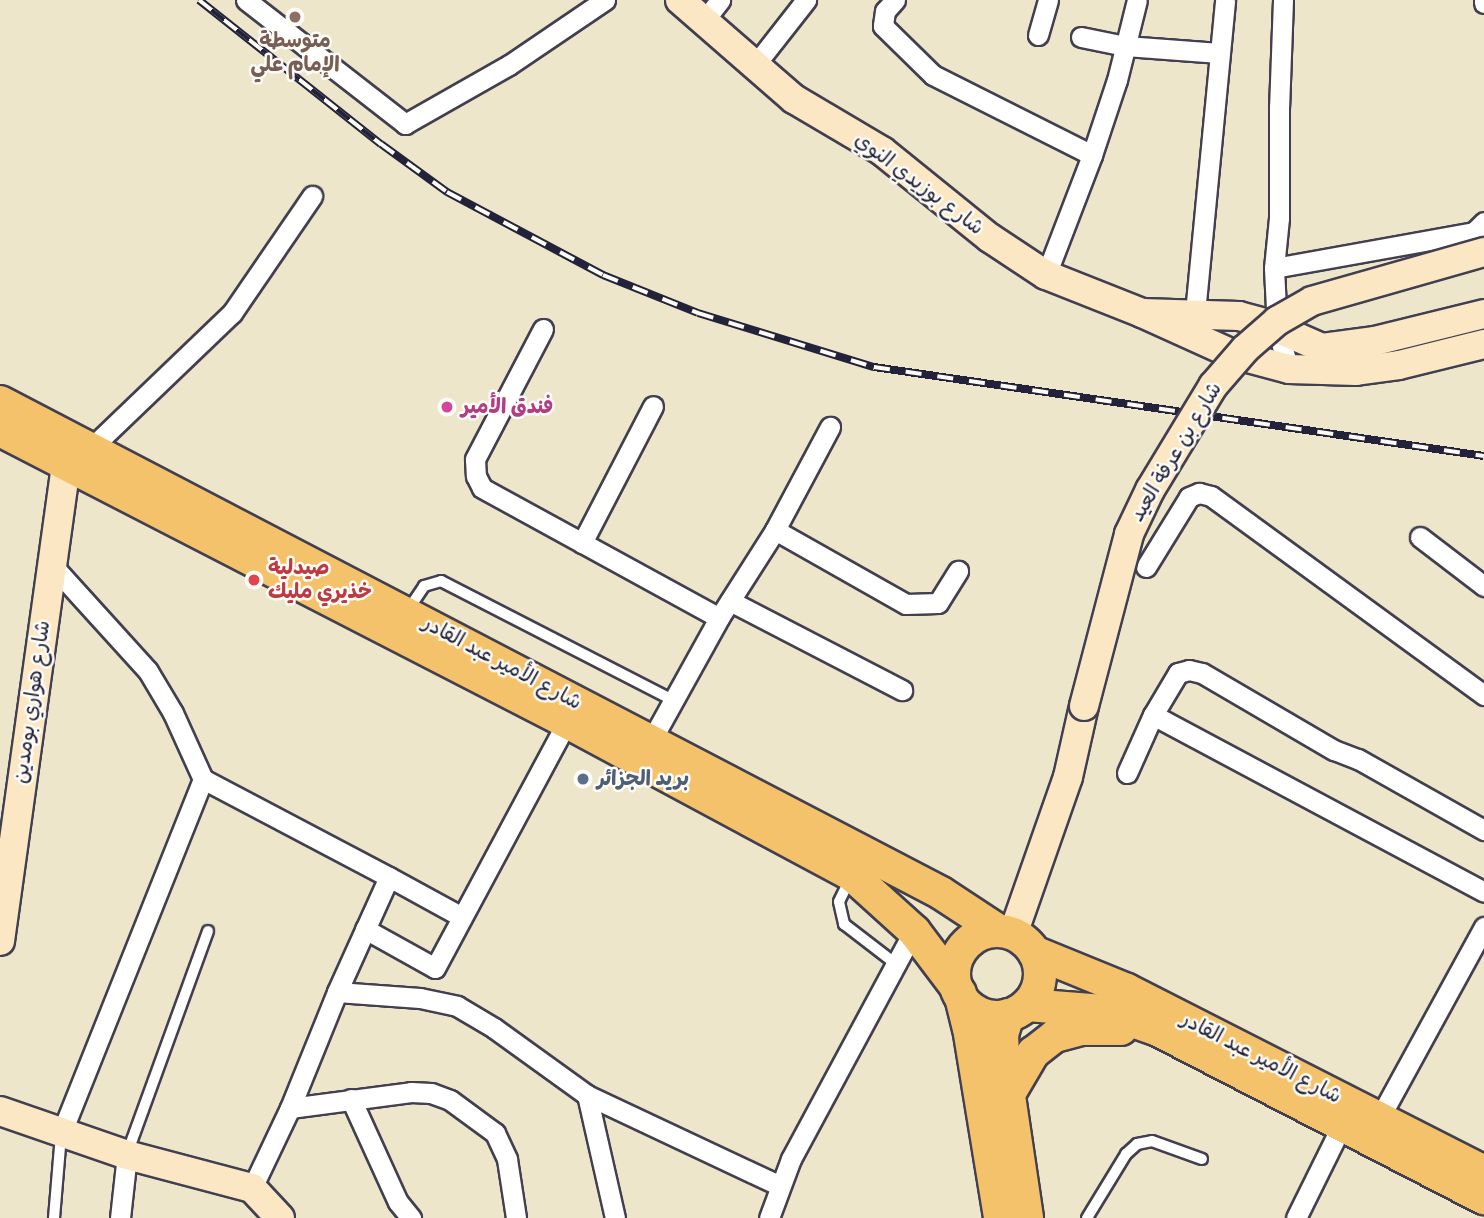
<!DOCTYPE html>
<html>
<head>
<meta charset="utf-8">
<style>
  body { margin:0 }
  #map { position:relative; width:1484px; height:1218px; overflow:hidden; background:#eee6ca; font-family:Pangolin,"Playpen Sans Arabic",sans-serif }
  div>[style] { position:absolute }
  .roads { filter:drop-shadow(2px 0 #413f50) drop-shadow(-2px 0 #413f50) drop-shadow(0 2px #413f50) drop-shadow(0 -2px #413f50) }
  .lane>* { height:10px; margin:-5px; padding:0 5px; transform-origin:5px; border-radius:5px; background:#fff }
  .street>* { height:19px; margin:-9.5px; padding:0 9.5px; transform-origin:9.5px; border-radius:9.5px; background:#fff }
  .secondary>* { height:28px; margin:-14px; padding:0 14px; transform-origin:14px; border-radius:14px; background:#fbe7c3 }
  .primary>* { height:32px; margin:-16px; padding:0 16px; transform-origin:16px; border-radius:16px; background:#f4c26a }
  .primary>.ring { margin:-16px; padding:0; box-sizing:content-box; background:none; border:32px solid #f4c26a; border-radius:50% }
  .rail>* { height:8px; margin-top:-4px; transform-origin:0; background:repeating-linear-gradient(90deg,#fdfcf7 0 16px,#22223b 0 32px); box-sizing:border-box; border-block:2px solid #22223b }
  .bridges { filter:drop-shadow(2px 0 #413f50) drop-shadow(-2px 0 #413f50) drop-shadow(0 2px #413f50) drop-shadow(0 -2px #413f50) }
  .secondary-bridge>* { height:28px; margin:-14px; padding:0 14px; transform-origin:14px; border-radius:14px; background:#fbe7c3 }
  .dots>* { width:19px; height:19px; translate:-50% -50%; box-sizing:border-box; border:4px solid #fdfcf7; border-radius:50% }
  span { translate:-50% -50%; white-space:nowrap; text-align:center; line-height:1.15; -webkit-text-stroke:5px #fdfcf7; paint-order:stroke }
  .education-label { font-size:21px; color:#785e54; font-weight:700 }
  .street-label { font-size:21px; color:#22223b }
  .hotel-label { font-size:21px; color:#b23c85; font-weight:700 }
  .left { translate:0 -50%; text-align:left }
  .health-label { font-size:21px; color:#be3a42; font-weight:700 }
  .service-label { font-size:21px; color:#4e5e75; font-weight:700 }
</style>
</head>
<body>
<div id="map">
  <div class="roads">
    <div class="lane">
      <i style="left:408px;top:610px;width:29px;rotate:-56deg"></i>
      <i style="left:424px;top:586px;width:18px;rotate:-16deg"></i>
      <i style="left:441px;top:581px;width:261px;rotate:27.2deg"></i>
      <i style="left:850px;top:879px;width:25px;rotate:116deg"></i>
      <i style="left:839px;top:902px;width:23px;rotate:77deg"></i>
      <i style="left:844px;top:924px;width:66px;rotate:37.6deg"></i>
      <i style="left:128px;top:1151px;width:234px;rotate:-70deg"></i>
      <i style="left:54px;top:1218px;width:83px;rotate:-85.2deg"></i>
      <i style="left:1087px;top:1218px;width:75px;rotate:-58.6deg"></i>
      <i style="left:1126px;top:1154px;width:15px;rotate:-42deg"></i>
      <i style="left:1137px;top:1144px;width:15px;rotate:-11deg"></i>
      <i style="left:1152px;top:1141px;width:53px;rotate:19.8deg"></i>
    </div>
    <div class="street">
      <i style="left:246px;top:0;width:202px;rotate:37.9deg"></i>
      <i style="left:405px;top:124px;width:120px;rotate:-29.6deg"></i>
      <i style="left:509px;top:65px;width:116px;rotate:-34.1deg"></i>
      <i style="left:895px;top:0;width:15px;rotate:132deg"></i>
      <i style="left:885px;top:11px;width:15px;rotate:98deg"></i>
      <i style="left:883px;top:26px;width:70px;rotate:44.4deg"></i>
      <i style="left:933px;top:75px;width:178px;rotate:26.7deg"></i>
      <i style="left:1283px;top:0;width:107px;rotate:92.1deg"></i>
      <i style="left:1279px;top:107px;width:111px;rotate:90deg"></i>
      <i style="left:1279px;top:218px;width:50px;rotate:95.7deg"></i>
      <i style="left:1274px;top:268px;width:62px;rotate:87.2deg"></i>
      <i style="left:1277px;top:330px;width:41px;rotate:72.9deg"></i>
      <i style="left:1484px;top:0;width:3px;rotate:90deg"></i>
      <i style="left:703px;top:22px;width:28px;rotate:-52deg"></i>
      <i style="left:1038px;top:35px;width:36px;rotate:-74deg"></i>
      <i style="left:1081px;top:37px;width:45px;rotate:11.6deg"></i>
      <i style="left:1125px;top:46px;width:95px;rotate:4.2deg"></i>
      <i style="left:755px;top:65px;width:83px;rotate:-51.9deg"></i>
      <i style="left:1274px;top:268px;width:203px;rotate:-10.2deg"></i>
      <i style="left:1474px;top:232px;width:14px;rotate:-45deg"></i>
      <i style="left:1046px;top:275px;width:129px;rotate:-69deg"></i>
      <i style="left:1092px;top:155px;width:79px;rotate:-71.6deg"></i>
      <i style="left:1117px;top:80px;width:82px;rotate:-76deg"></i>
      <i style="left:1195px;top:313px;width:314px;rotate:-84.5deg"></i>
      <i style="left:543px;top:329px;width:147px;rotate:117.6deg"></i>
      <i style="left:475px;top:459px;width:17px;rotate:87deg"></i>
      <i style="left:476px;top:476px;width:13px;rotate:63deg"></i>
      <i style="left:482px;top:488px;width:270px;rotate:28.7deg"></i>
      <i style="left:90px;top:449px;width:197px;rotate:-43.8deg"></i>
      <i style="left:232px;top:313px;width:142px;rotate:-55.6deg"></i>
      <i style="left:775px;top:530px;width:150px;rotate:29.5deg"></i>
      <i style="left:906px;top:604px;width:32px;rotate:-2deg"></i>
      <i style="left:938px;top:603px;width:38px;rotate:-58deg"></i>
      <i style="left:1420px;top:537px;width:81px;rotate:37.4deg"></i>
      <i style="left:582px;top:543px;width:154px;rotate:-62.6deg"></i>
      <i style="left:51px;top:564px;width:144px;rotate:47.8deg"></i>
      <i style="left:148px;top:671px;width:49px;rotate:59.2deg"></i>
      <i style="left:173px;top:713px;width:72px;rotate:65.6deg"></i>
      <i style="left:203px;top:779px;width:382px;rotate:111.8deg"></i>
      <i style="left:1146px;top:567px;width:82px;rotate:-58.4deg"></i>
      <i style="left:1189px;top:497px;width:11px;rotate:-22deg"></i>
      <i style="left:1199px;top:493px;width:12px;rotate:14deg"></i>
      <i style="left:1211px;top:496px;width:338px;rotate:36.1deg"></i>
      <i style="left:730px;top:601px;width:194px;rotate:27.4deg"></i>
      <i style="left:1153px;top:715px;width:49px;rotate:-59.2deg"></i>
      <i style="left:1178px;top:673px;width:11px;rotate:-15deg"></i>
      <i style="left:1189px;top:670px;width:13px;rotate:13deg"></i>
      <i style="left:1202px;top:673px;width:153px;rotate:30.3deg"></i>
      <i style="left:1334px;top:750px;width:26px;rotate:21deg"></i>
      <i style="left:1358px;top:759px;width:145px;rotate:29.4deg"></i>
      <i style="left:647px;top:748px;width:149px;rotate:-61deg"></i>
      <i style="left:719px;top:618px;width:104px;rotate:-57.5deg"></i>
      <i style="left:775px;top:530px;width:117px;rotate:-61.9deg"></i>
      <i style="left:1127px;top:773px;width:64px;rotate:-65.9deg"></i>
      <i style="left:1153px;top:715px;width:375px;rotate:28.1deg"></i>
      <i style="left:203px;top:779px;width:210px;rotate:27.8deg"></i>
      <i style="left:365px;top:929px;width:80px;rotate:29.1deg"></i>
      <i style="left:435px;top:968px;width:279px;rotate:-61.8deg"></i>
      <i style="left:337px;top:992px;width:83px;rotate:4.1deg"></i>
      <i style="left:420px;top:998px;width:38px;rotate:12deg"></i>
      <i style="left:457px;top:1006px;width:43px;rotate:30.7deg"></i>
      <i style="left:494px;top:1028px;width:115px;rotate:35.8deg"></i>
      <i style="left:351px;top:1099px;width:113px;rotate:65.5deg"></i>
      <i style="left:398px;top:1202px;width:21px;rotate:51deg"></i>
      <i style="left:290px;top:1108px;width:122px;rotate:-7.5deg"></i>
      <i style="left:411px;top:1092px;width:20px;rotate:3deg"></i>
      <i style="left:431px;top:1093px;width:20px;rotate:20deg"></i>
      <i style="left:450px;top:1100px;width:56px;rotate:36.3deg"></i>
      <i style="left:495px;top:1133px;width:29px;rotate:65deg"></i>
      <i style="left:507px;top:1159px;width:60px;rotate:81.3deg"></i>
      <i style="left:1375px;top:1126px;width:227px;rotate:-61.3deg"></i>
      <i style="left:252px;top:1188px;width:89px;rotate:-64.6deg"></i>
      <i style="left:290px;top:1108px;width:125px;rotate:-67.9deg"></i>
      <i style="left:337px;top:992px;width:126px;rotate:-65.7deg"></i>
      <i style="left:389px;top:877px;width:83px;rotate:28.7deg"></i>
      <i style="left:120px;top:1218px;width:63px;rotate:-83.7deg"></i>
      <i style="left:615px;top:1218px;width:126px;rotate:-102.8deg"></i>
      <i style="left:587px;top:1095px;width:213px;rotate:25.2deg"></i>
      <i style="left:769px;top:1218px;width:63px;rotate:-69.6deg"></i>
      <i style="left:791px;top:1159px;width:259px;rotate:-61.7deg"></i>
      <i style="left:1296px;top:1218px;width:115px;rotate:-63.7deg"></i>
    </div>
    <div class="secondary">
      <i style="left:680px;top:0;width:151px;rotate:41deg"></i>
      <i style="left:794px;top:99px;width:102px;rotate:30.6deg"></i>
      <i style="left:882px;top:151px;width:139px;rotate:38.9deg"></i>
      <i style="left:990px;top:238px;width:67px;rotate:33.5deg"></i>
      <i style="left:1046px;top:275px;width:103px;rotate:21.6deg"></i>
      <i style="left:1484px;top:314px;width:112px;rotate:166.1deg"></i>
      <i style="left:1375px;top:341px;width:53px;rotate:172.5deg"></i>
      <i style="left:1322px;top:348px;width:62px;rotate:-156.3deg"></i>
      <i style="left:1265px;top:323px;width:27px;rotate:-165deg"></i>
      <i style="left:1239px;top:316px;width:97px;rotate:-178.2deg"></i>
      <i style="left:1142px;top:313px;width:100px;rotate:24.3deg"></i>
      <i style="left:1233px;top:354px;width:58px;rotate:15deg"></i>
      <i style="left:1289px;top:369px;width:67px;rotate:1.7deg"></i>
      <i style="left:1356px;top:371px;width:43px;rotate:-7.9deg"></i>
      <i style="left:1399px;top:365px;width:88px;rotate:-13.9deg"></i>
      <i style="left:1013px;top:934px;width:166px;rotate:-70.7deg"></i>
      <i style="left:1068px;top:777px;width:73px;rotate:-77.3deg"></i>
      <i style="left:0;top:941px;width:483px;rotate:-82.1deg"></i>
      <i style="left:0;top:1111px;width:134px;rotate:19.1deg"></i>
      <i style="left:127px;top:1155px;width:129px;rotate:14.8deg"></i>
      <i style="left:252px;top:1188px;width:41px;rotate:47deg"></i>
    </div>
    <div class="primary">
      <i style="left:0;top:402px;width:1061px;rotate:27.55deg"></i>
      <i style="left:941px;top:893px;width:69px;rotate:33.2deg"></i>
      <i style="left:0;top:430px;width:638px;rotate:27.25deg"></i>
      <i style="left:567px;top:722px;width:323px;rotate:28.2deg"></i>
      <i style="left:852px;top:875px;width:84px;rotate:42.1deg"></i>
      <i style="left:914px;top:931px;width:71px;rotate:53deg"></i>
      <i class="ring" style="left:954px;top:931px;width:54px;height:54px"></i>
      <i style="left:1034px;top:952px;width:100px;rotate:22.2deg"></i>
      <i style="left:1127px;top:990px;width:401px;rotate:27deg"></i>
      <i style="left:960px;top:993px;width:36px;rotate:76deg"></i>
      <i style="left:969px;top:1028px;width:193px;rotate:80.7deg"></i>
      <i style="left:1027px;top:1005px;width:77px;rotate:4.5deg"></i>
      <i style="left:1104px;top:1011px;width:57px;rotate:19.4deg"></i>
      <i style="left:1158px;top:1030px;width:367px;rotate:27.3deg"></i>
      <i style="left:1008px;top:1015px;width:21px;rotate:107deg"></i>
      <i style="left:1002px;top:1035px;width:20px;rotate:87deg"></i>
      <i style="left:1003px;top:1055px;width:165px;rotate:81.6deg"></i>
      <i style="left:1009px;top:1094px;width:48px;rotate:-59.7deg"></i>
      <i style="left:1033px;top:1053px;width:28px;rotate:-38deg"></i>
      <i style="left:1055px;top:1036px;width:28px;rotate:-15deg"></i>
      <i style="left:1082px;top:1029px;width:39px"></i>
    </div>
  </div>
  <div class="rail">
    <i style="left:199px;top:0;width:232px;rotate:38.4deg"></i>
    <i style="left:381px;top:144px;width:82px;rotate:36deg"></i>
    <i style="left:447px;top:192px;width:177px;rotate:28deg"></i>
    <i style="left:603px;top:275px;width:102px;rotate:21.8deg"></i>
    <i style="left:698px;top:313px;width:184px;rotate:17.1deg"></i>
    <i style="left:874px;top:367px;width:616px;rotate:8.3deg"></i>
  </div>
  <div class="bridges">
    <div class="secondary-bridge">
      <i style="left:1084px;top:706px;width:178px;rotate:-75.3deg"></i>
      <i style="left:1129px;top:534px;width:49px;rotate:-64.5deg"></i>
      <i style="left:1150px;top:490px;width:122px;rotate:-58.8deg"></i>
      <i style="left:1213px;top:386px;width:49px;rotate:-49.1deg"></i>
      <i style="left:1245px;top:349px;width:43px;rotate:-41.2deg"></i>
      <i style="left:1277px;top:321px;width:40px;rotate:-29.7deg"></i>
      <i style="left:1312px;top:301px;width:179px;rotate:-15.9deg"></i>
    </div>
  </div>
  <div class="dots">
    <i style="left:295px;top:17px;background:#8d6e63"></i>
    <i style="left:447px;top:407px;background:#d1479c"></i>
    <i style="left:254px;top:580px;background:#e0444e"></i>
    <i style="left:583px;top:779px;background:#5c6f8a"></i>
  </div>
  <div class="education-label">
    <span style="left:295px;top:53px">متوسطة<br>الإمام علي</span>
  </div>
  <div class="street-label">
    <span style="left:919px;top:184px;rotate:37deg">شارع بوزيدي النوي</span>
    <span style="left:1176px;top:452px;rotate:-59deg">شارع بن عرفة العيد</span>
    <span style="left:502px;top:663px;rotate:28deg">شارع الأمير عبد القادر</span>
    <span style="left:32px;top:702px;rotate:-82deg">شارع هواري بومدين</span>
    <span style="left:1261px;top:1058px;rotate:27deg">شارع الأمير عبد القادر</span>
  </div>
  <div class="hotel-label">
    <span class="left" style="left:461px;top:407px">فندق الأمير</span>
  </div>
  <div class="health-label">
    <span class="left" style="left:268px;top:580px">صيدلية<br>خذيري مليك</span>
  </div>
  <div class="service-label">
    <span class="left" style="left:597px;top:779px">بريد الجزائر</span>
  </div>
</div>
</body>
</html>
